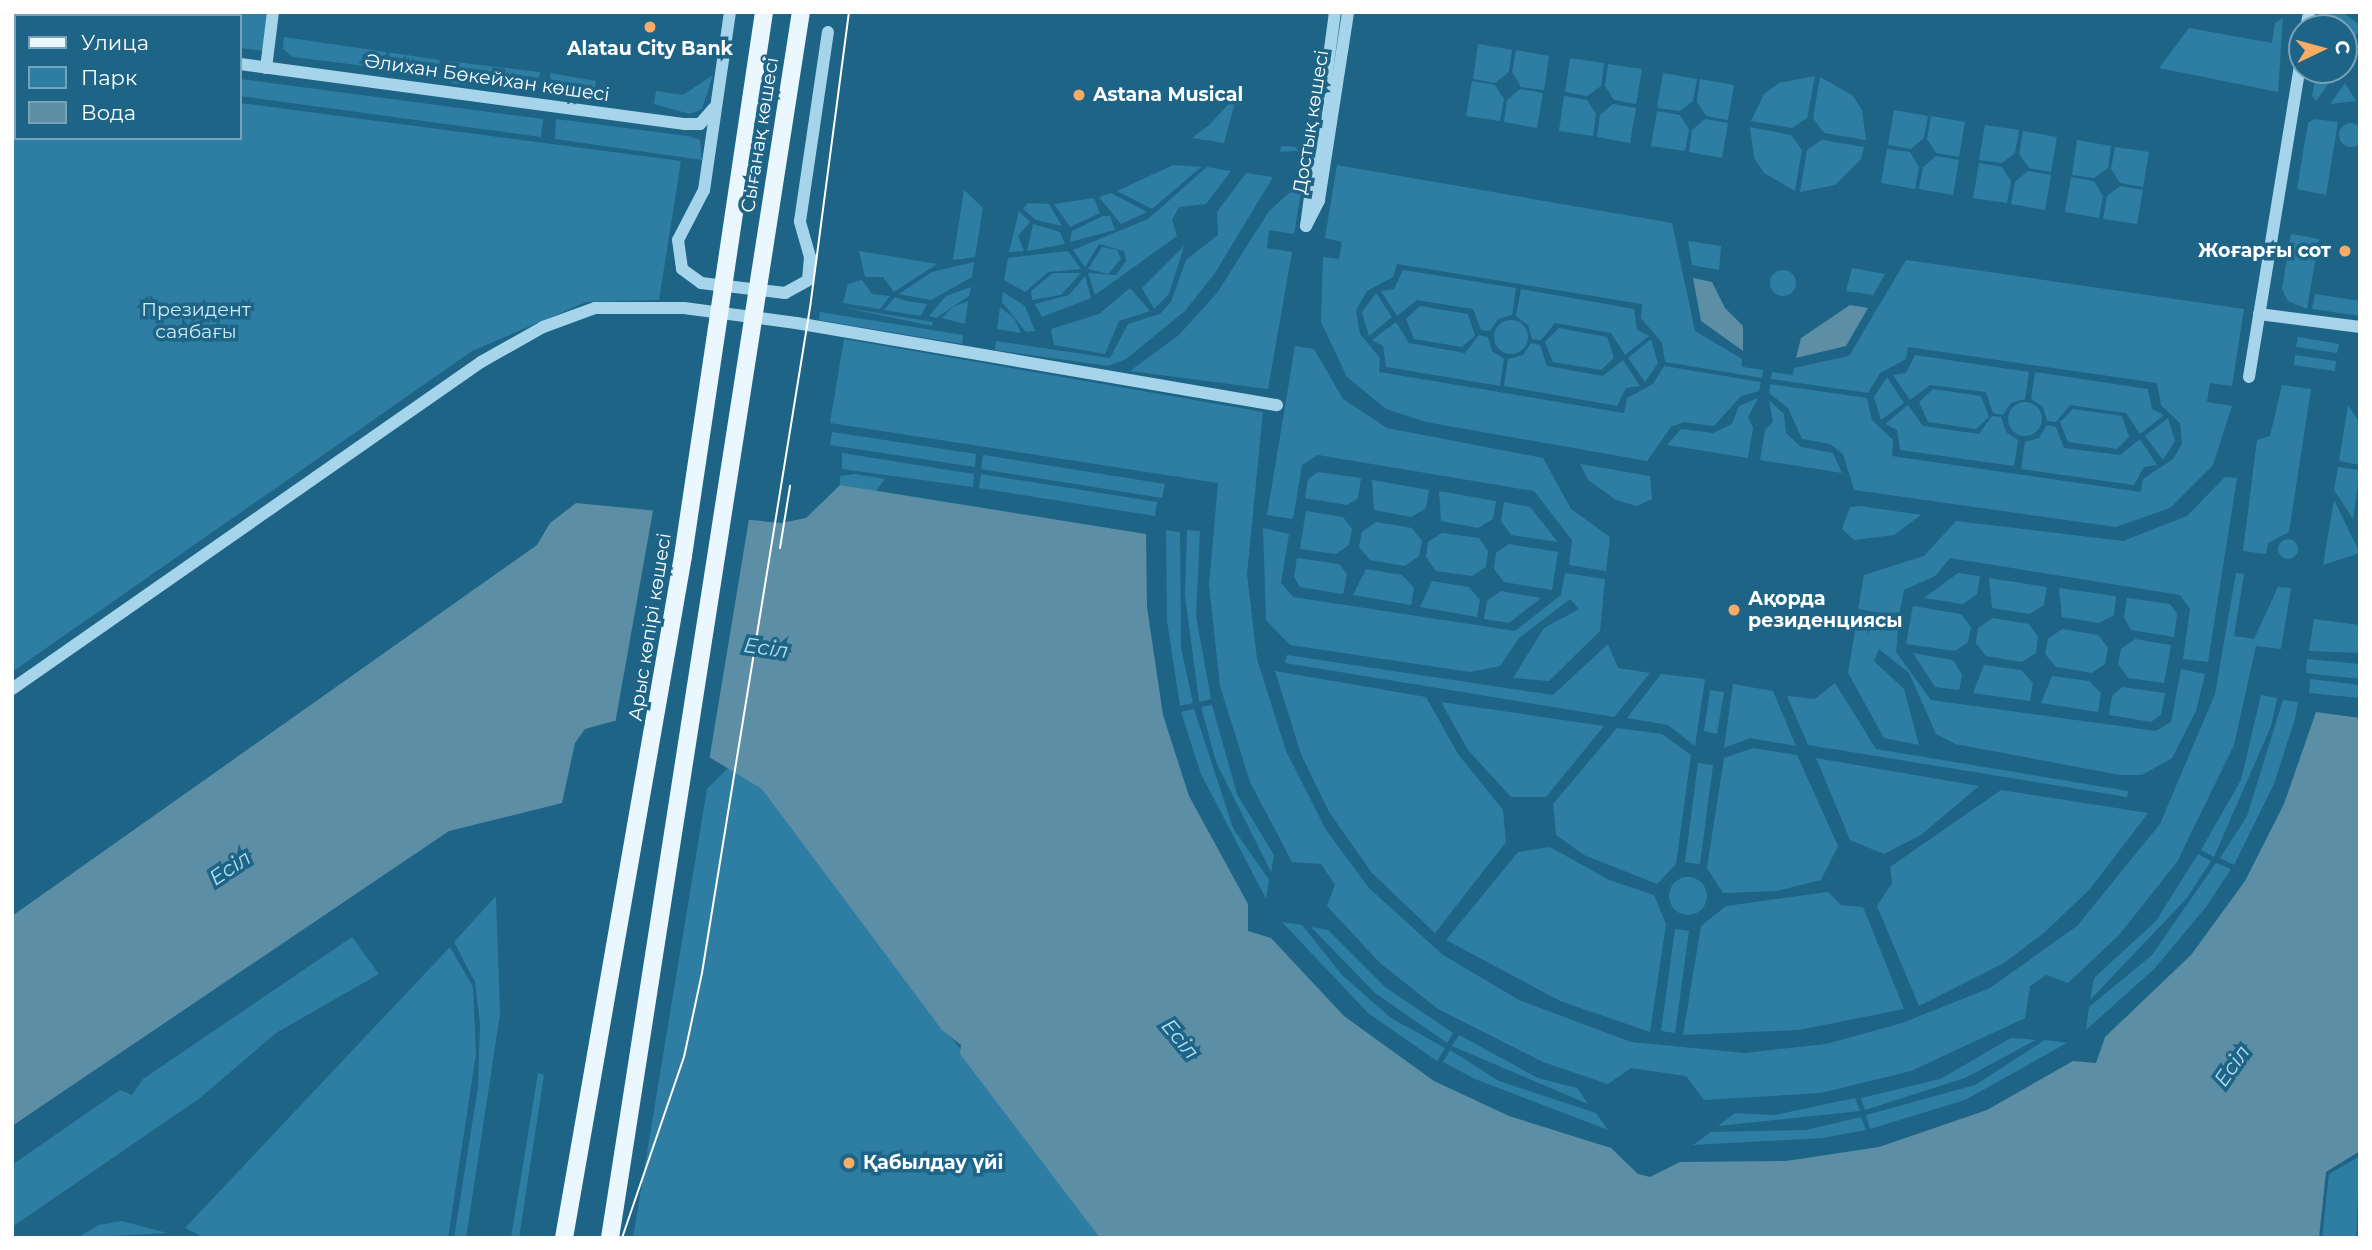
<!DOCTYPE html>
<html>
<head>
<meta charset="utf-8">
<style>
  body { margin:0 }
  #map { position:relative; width:2372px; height:1250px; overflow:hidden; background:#1e6486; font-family:Montserrat,sans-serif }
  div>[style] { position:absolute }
  .green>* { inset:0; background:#2e7ea3 }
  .round { border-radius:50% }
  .water>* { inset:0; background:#5c8ea6 }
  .pier>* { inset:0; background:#1e6486 }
  .minor>* { height:12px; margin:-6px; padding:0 6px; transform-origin:6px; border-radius:6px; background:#a6d5eb }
  .major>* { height:18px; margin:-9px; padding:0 9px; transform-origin:9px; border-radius:9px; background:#eaf7fe }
  .tram>* { height:2px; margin:-1px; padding:0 1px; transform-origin:1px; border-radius:1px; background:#fff }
  .dots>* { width:19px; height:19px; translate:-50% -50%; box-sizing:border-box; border:4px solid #1e6486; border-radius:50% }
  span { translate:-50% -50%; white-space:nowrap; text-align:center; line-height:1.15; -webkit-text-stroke:7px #1e6486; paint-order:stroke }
  .poi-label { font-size:19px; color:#fff; font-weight:700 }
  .left { translate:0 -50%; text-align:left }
  .right { translate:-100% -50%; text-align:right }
  .street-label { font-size:19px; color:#fff }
  .park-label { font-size:19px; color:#cbeaf8 }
  .water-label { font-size:21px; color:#b1def2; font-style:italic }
  .frame { position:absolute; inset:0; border:14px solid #fff; pointer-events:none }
  .legend { position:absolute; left:14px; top:14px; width:228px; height:126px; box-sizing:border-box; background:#1e6486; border:2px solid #78a2b6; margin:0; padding:9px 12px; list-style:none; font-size:21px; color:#fff }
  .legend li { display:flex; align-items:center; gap:14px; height:35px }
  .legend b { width:35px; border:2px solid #78a2b6 }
  .north { position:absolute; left:2288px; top:14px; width:70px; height:70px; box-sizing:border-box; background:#1e6486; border:2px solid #78a2b6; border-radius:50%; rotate:85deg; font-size:19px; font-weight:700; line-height:28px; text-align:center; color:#fff }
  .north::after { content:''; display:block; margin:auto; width:24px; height:32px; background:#faac65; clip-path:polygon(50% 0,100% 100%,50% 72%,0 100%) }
</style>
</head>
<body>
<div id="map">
  <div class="green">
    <i style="clip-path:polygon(12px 12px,268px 12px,263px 51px,240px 48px,240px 16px)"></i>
    <i style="clip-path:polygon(2325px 12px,2342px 12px,2360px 25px,2352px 48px,2344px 42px,2344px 28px,2323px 27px)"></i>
    <i style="clip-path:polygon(2283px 18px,2278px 92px,2159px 68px,2189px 28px,2272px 43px,2275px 23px)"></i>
    <i style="clip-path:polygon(284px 37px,440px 60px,437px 75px,293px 57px,283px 49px)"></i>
    <i style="clip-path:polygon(1478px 44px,1512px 50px,1509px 72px,1495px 83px,1473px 79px)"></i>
    <i style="clip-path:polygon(12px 50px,16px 138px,240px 138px,240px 103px,681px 161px,659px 300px,586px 302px,472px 351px,12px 672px)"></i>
    <i style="clip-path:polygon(1516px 50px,1549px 56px,1544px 90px,1521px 87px,1512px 72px)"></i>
    <i style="clip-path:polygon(1570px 58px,1604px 63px,1601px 86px,1587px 96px,1565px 92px)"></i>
    <i style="clip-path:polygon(447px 61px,540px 72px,536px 93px,451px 83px)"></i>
    <i style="clip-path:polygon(1608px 64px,1642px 69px,1636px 104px,1614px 100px,1605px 86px)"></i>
    <i style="clip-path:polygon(2317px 70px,2335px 75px,2316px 101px,2312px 96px)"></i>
    <i style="clip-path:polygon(550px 73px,596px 81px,593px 100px,560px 98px,552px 92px)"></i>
    <i style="clip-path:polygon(1663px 73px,1697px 79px,1693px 101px,1680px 111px,1657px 108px)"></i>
    <i style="clip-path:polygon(713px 75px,702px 109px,690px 114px,654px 104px,656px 91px,683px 95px)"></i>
    <i style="clip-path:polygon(1815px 76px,1807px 118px,1792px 128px,1751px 121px,1764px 94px,1779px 83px)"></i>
    <i style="clip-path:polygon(1820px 77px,1852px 95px,1862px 110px,1866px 140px,1824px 133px,1813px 118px)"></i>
    <i style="clip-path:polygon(240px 79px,543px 119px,541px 137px,240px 96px)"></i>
    <i style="clip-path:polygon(1700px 79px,1734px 85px,1728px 120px,1706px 116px,1697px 102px)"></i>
    <i style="clip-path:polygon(1472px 81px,1495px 85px,1504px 99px,1500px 121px,1466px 116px)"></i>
    <i style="clip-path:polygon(2345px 83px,2356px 101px,2330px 104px)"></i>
    <i style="clip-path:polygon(1520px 89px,1543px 93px,1537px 128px,1504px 122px,1507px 100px)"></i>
    <i style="clip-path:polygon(1312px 91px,1308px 150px,1280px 152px,1281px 146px,1303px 147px)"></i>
    <i style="clip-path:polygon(1237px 95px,1224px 143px,1192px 138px,1209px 125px)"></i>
    <i style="clip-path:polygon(1564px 96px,1587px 100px,1596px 114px,1593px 136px,1559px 131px)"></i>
    <i style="clip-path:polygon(1613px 104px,1636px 108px,1630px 143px,1597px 137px,1600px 115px)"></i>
    <i style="clip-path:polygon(1894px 110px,1928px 116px,1924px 138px,1911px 149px,1888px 145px)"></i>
    <i style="clip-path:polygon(1657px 111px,1680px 115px,1689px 129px,1685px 151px,1651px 146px)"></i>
    <i style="clip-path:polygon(1931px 116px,1965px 122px,1959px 157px,1936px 153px,1927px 139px)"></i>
    <i style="clip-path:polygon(556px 119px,688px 136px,700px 140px,702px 160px,555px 139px)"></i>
    <i style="clip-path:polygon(1705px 119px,1728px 123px,1722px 158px,1689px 152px,1692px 130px)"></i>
    <i style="clip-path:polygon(2314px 119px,2338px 122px,2326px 195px,2297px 189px,2308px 123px)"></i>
    <i class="round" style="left:2339px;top:123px;width:24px;height:24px"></i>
    <i style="clip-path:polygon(1985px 125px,2019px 130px,2015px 153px,2002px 163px,1979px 160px)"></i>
    <i style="clip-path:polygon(1750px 127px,1791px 135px,1802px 150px,1795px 191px,1764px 173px,1754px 158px)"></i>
    <i style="clip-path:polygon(2023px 131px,2057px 137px,2051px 172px,2029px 168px,2019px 154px)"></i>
    <i style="clip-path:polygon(1822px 140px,1864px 147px,1861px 159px,1835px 185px,1800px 192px,1807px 150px)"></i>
    <i style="clip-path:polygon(2077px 140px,2111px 146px,2108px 168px,2094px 178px,2072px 175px)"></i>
    <i style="clip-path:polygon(2115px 147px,2149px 152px,2143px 187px,2120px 183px,2111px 169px)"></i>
    <i style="clip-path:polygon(1887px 149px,1910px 152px,1919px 167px,1915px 189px,1881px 183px)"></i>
    <i style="clip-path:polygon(1936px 156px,1959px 160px,1953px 195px,1919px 189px,1923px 167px)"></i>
    <i style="clip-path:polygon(1979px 163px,2002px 167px,2011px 181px,2007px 203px,1973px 198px)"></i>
    <i style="clip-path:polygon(1173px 165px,1201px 167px,1152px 209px,1117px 191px)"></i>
    <i style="clip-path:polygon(1337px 165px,1672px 223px,1695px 331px,1742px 359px,1742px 367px,1763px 370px,1762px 378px,1665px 362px,1662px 343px,1641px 318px,1642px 304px,1397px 264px,1393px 277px,1367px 291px,1356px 310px,1360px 334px,1380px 358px,1379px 372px,1624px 413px,1627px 398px,1653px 384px,1664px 366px,1761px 382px,1759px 391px,1741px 396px,1714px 426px,1684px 422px,1671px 427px,1647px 461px,1426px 422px,1386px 409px,1347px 377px,1321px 322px,1323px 257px,1339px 259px,1342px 242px,1325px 238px)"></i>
    <i style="clip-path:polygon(1207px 167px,1231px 171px,1206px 204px,1179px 207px,1172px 220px,1177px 236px,1095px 295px,1088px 273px,1116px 275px,1126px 261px,1124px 251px,1099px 244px,1085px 267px,1073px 250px,1148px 219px)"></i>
    <i style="clip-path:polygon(2028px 171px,2051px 175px,2045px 210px,2011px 204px,2015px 182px)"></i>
    <i style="clip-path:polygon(1246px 173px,1273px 177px,1215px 273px,1185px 311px,1126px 359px,1108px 366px,995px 350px,996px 341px,1110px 358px,1128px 324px,1160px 314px,1171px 302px,1186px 260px,1218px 235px,1217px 212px)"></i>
    <i style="clip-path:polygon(2071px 177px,2094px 181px,2103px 196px,2099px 218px,2065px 212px)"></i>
    <i style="clip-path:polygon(1303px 181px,1294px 234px,1269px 230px,1267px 248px,1292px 252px,1268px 389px,1130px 371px,1179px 335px,1217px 293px,1269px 211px)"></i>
    <i style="clip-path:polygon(2120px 186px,2143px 190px,2137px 224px,2103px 219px,2107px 196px)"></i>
    <i style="clip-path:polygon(964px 190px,983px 208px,975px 257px,953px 260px)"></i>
    <i style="clip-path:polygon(1111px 193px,1147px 212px,1121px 224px,1099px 197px)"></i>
    <i style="clip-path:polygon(1094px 198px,1100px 213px,1070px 227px,1054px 204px)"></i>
    <i style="clip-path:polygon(1028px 203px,1049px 204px,1062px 226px,1036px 220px,1023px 209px)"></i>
    <i style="clip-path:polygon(1019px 211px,1030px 222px,1018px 236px,1024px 251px,1009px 252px)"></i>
    <i style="clip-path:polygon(1103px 216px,1110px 216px,1115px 230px,1070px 242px,1072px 231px)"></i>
    <i style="clip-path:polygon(1033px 224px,1060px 232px,1065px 244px,1027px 251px)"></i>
    <i style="clip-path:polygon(2291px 234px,2319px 239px,2307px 309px,2288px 301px,2282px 289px)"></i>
    <i style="clip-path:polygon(1688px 241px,1721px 246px,1719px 270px,1692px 265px)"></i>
    <i style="clip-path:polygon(1184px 246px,1169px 294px,1154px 309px,1142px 288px)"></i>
    <i style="clip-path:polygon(1102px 247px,1117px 250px,1121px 259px,1108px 274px,1088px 269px)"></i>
    <i style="clip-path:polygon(859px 251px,937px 264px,894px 292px,883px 277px,865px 277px)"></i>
    <i style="clip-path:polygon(1068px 251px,1081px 269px,1048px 272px,1025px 292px,1004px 280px,1008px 258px)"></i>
    <i style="clip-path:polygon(1906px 260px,2244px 309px,2232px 386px,2210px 383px,2207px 402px,2232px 406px,2213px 465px,2170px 508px,2116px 527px,1854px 490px,1843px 454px,1830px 444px,1802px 439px,1788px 408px,1769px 393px,1770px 384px,1867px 398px,1872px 420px,1893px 440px,1892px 456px,2141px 492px,2143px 479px,2173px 459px,2182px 444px,2180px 423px,2161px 405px,2157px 383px,1908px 347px,1906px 359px,1880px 373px,1868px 393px,1771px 379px,1772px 372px,1793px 375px,1794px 368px,1849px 356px)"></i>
    <i style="clip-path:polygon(974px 262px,972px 277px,931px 300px,899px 294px,932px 272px)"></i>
    <i style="clip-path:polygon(1852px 268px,1885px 274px,1873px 295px,1846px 291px)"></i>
    <i class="round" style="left:1770px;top:270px;width:26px;height:26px"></i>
    <i style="clip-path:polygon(1403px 270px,1516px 288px,1512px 315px,1498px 319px,1490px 331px,1481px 330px,1473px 309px,1417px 300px,1397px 316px,1381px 291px,1394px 289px)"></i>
    <i style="clip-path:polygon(1053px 273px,1081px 273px,1061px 295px,1032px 300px,1031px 291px)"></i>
    <i style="clip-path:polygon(1085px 276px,1091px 298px,1042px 317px,1035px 304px,1069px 295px)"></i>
    <i style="clip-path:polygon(862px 280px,872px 294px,890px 296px,880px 309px,843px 303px,848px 284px)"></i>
    <i style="clip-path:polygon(971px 287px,969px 296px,936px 318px,929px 316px,946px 296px)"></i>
    <i style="clip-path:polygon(1130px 288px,1150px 311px,1119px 321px,1105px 354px,1054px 345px,1051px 329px,1099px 314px)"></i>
    <i style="clip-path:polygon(1521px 289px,1634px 309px,1637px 330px,1649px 336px,1625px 355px,1611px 333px,1555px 323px,1541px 340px,1532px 339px,1528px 325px,1516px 316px)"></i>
    <i style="clip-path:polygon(1003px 292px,1025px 306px,1035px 331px,1026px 332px,1002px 302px)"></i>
    <i style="clip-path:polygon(1376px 293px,1392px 317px,1369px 336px,1362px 312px)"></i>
    <i style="clip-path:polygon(2315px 294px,2360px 301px,2360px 316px,2312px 309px)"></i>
    <i style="clip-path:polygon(895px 297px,906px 301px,927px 304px,921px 316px,884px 310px)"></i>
    <i style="clip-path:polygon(968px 301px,965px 324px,942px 318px,953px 307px)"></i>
    <i style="clip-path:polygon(1420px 306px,1468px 314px,1475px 336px,1462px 347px,1414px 339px,1406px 319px)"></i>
    <i style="clip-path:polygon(842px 307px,933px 322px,932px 326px)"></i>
    <i style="clip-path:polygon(1000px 307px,1014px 318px,1021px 333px,997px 329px)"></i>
    <i style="clip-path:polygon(820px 312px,963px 335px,962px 344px,819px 320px)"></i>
    <i class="round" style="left:1494px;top:320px;width:34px;height:34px"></i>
    <i style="clip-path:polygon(1396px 322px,1409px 343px,1465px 353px,1479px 335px,1488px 337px,1492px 351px,1504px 359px,1500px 386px,1386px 367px,1383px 346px,1372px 340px)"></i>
    <i style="clip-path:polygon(1559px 328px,1607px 337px,1614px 358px,1601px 370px,1553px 362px,1545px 342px)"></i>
    <i style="clip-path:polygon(2298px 337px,2339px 344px,2337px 353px,2296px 347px)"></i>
    <i style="clip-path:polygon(844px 339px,1263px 412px,1247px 574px,1257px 659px,1286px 751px,1326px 830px,1369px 888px,1443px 955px,1519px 1000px,1631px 1042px,1745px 1053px,1826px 1044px,1902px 1023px,1990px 988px,2077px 926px,2160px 824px,2215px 694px,2236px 573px,2244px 574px,2234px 636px,2254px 639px,2278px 587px,2291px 588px,2281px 649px,2256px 646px,2234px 745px,2177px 862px,2119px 935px,2068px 983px,2046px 975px,2030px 986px,2025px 1018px,1911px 1071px,1821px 1093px,1704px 1100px,1686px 1076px,1631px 1068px,1608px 1084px,1543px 1062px,1438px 1009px,1380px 963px,1327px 906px,1335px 885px,1321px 864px,1292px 862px,1250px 782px,1220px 686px,1209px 585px,1218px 483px,830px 423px)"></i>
    <i style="clip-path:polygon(1651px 339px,1658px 363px,1645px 382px,1628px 358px)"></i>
    <i style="clip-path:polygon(1531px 343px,1540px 345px,1547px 366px,1603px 376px,1623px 360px,1640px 386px,1626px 388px,1617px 406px,1504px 386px,1508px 359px,1523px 355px)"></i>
    <i style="clip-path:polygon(1295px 346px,1314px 349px,1343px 399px,1387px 428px,1543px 458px,1571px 509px,1610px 537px,1606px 571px,1569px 565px,1572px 540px,1534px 491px,1318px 455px,1302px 465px,1293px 519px,1267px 515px)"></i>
    <i style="clip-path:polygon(1915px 355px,2029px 372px,2025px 399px,2011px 403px,2003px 415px,1993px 413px,1986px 392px,1930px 385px,1910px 400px,1893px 375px,1906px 373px)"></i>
    <i style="clip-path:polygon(2295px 355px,2336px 361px,2335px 371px,2294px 365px)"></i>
    <i style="clip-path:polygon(2035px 372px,2148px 389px,2152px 409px,2164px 415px,2140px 434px,2126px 413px,2070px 405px,2056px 422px,2047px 421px,2043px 407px,2031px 399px)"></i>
    <i style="clip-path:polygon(1887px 377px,1904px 403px,1881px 420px,1874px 397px)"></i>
    <i style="clip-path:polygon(2282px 385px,2311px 389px,2289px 532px,2268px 543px,2266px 554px,2243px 551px,2257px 440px,2270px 436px)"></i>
    <i style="clip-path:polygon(1933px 389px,1981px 396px,1989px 417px,1976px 429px,1928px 422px,1919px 402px)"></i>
    <i style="clip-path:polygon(1758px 398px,1748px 417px,1753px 428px,1748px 458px,1667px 445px,1681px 429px,1713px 433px,1732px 424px,1739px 406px)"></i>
    <i style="clip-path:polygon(1769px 400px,1784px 414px,1786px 433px,1801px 447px,1833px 453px,1842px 473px,1760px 460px,1765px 430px,1773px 422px)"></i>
    <i class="round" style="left:2008px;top:402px;width:34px;height:34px"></i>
    <i style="clip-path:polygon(1908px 405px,1923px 426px,1979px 434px,1992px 416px,2001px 417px,2006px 432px,2018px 440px,2014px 466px,1900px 450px,1897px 430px,1885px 424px)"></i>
    <i style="clip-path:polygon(2348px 405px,2360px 423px,2360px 465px,2339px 461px)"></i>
    <i style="clip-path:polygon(2073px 409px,2122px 416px,2129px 437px,2117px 449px,2068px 442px,2060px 422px)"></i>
    <i style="clip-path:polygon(2168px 418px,2175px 441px,2163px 460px,2145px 436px)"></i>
    <i style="clip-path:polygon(2047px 425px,2056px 427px,2064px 448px,2120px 455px,2140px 439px,2157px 465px,2144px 467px,2134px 485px,2021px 469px,2025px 442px,2039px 438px)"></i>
    <i style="clip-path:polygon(832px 432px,976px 454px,975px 467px,830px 445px)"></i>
    <i style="clip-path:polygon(842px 453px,974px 474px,973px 487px,842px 469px)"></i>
    <i style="clip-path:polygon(983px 455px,1165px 484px,1162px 498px,981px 469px)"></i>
    <i style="clip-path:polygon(1580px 464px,1650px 476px,1652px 499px,1637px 506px,1616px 500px,1588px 480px)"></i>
    <i style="clip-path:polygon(2338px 467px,2360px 470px,2353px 519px,2334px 490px)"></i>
    <i style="clip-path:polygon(1318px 472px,1361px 478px,1358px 498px,1347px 505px,1305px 498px,1308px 479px)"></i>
    <i style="clip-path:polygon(981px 474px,1157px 502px,1155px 516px,979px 488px)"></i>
    <i style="clip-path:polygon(840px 476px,855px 474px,885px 479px,876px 491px,840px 485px)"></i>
    <i style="clip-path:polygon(2225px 477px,2237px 478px,2208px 662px,2183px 659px,2190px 609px,2180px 595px,1950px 558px,1935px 576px,1904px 590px,1899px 616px,1858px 609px,1864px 575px,1924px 556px,1956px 521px,2123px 541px,2187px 516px)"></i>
    <i style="clip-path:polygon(1372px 480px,1429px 490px,1426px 508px,1411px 517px,1374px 510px)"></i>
    <i style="clip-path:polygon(1439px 491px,1496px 501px,1493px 519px,1478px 528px,1441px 521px)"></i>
    <i style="clip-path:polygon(2334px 500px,2360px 553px,2323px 565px)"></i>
    <i style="clip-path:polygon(1504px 502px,1530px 507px,1558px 542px,1511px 535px,1501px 521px)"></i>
    <i style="clip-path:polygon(1850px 507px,1860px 506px,1921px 515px,1894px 535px,1854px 540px,1842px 529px)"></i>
    <i style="clip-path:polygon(1306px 511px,1343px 517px,1352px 529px,1349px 545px,1336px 554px,1300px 549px)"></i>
    <i style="clip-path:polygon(1376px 522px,1412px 528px,1422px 541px,1419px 556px,1405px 566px,1370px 560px,1359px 547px,1362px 532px)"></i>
    <i style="clip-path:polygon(1263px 528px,1289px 534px,1281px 583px,1293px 597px,1515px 631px,1561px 595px,1565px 573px,1605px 579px,1600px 631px,1549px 681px,1513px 678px,1544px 628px,1579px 609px,1570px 599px,1519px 638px,1500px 666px,1470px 672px,1290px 645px,1266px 620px)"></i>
    <i style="clip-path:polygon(1166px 530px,1180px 532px,1181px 648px,1193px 703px,1180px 706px,1167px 621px)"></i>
    <i style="clip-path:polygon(1187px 530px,1200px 531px,1196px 616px,1211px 699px,1199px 702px,1185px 595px)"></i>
    <i style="clip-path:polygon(1442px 533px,1479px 538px,1488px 551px,1486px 567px,1472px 576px,1436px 571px,1426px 557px,1428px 542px)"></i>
    <i class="round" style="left:2278px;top:539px;width:20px;height:20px"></i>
    <i style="clip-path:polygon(1509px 544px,1558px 552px,1552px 590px,1504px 582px,1494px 569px,1496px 553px)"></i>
    <i style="clip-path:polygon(1297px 558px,1339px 564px,1347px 574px,1343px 594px,1300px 587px,1294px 577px)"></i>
    <i style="clip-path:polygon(1366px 569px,1402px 575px,1414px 588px,1411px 605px,1353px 595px)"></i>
    <i style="clip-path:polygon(1958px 573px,1980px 576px,1977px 594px,1963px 604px,1924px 598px)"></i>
    <i style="clip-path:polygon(1989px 578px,2047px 587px,2044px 605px,2029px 614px,1992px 608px)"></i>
    <i style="clip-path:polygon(1432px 581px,1469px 587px,1480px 600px,1477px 617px,1420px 607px)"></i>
    <i style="clip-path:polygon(2059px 588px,2116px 596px,2114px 615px,2099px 623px,2062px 617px)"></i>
    <i style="clip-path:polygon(1501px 591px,1541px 598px,1509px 623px,1484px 619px,1487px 601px)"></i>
    <i style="clip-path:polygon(2127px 598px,2170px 604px,2177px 614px,2174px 637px,2131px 630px,2124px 617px)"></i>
    <i style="clip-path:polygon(1913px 606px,1961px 614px,1971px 627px,1968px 642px,1955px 651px,1906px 644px)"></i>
    <i style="clip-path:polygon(1993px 618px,2029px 624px,2038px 637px,2036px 653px,2022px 662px,1986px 656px,1976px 643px,1978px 628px)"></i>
    <i style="clip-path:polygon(2314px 619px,2360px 625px,2360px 653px,2309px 651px)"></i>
    <i style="clip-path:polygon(1856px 625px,1898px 630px,1896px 652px,1931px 700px,2156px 731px,2171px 722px,2181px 669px,2205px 674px,2196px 711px,2172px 758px,2142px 775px,2120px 775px,1955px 744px,1936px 734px,1909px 673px,1879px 649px,1874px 661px,1904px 689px,1919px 745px,1884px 738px,1848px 673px)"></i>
    <i style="clip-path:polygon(2062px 629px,2098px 635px,2108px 648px,2105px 664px,2092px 673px,2056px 667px,2045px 654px,2048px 639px)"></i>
    <i style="clip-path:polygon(2135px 639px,2171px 645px,2164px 683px,2128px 678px,2118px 664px,2121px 649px)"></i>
    <i style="clip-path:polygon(1608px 644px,1618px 668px,1650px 673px,1614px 717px,1285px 663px,1287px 655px,1553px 695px)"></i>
    <i style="clip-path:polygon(1913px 653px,1953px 660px,1962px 675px,1959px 690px,1935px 687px)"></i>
    <i style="clip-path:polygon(2307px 659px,2360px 664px,2360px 679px,2306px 673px)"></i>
    <i style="clip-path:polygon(1984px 665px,2021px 670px,2033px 683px,2030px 701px,1973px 693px)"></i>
    <i style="clip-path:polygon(1275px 671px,1426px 697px,1458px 754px,1503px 810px,1506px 842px,1435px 933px,1372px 873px,1329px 812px,1301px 754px)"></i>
    <i style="clip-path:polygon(1661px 674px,1705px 679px,1695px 746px,1668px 725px,1627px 718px)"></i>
    <i style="clip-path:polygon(2052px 676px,2089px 681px,2101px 693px,2098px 712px,2041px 703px)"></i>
    <i style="clip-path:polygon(2310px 679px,2360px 685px,2360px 698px,2309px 693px)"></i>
    <i style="clip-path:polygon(1835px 683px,1876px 749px,2128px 791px,2127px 797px,1808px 745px,1787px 696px,1815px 699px)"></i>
    <i style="clip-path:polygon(1733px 684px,1773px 691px,1796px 746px,1750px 738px,1724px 748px)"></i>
    <i style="clip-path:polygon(2122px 687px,2165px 693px,2161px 715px,2151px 722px,2109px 715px,2112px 696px)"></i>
    <i style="clip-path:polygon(1710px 690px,1724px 692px,1717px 734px,1704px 731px)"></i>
    <i style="clip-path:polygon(2261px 695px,2277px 698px,2271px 726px,2214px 857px,2201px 850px,2241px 780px)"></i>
    <i style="clip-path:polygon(2283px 700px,2298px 702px,2295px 719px,2274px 784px,2234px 865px,2220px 858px,2247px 816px)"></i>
    <i style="clip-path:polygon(1441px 702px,1604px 726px,1546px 797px,1511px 797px,1468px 750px)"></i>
    <i style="clip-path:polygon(1212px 705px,1237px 794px,1274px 855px,1271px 872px,1216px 762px,1201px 707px)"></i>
    <i style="clip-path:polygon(1194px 709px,1233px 828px,1269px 880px,1266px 899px,1201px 774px,1181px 712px)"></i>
    <i style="clip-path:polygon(1617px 728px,1662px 734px,1691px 755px,1676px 864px,1657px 884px,1584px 855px,1556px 835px,1553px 804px)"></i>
    <i style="clip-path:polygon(1753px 748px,1797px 755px,1838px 846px,1821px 880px,1777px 891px,1723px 893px,1707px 868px,1724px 758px)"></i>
    <i style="clip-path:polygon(1816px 758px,1979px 786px,1921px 835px,1884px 854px,1850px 840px)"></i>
    <i style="clip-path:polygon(1698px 763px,1713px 765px,1700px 864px,1685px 862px)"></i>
    <i style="clip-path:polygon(729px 767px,762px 788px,790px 820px,1100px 1238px,633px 1238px,707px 789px)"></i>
    <i style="clip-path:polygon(2001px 790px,2148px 813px,2090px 889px,2045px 932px,2004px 963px,1919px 1006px,1877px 906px,1892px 883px,1890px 867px)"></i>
    <i style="clip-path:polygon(1550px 847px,1609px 880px,1654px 895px,1666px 924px,1650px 1032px,1560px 1001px,1446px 940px,1518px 852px)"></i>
    <i style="clip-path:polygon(2198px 854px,2211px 861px,2187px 898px,2090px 1000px,2094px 978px,2156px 921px)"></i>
    <i style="clip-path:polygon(2216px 863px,2231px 869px,2206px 907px,2154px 969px,2086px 1030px,2089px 1007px,2152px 955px)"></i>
    <i class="round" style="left:1669px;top:877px;width:38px;height:38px"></i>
    <i style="clip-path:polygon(1828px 892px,1841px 905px,1863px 907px,1904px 1009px,1799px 1030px,1683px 1035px,1701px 926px,1726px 906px)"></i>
    <i style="clip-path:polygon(496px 896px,500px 1014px,466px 1238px,454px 1238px,478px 1087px,480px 1024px,475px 982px,454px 942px)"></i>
    <i style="clip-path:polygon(1282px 922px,1302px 925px,1342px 975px,1391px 1018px,1445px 1048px,1437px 1061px,1368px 1013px)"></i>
    <i style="clip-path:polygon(1311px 927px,1328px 930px,1385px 987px,1453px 1033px,1447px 1043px,1375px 993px)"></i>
    <i style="clip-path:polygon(1675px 929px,1689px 931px,1675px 1033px,1661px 1031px)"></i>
    <i style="clip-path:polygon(352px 937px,379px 974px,276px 1033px,200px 1098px,12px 1227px,12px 1165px,120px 1090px,132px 1095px,143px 1079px)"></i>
    <i style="clip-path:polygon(450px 947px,473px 987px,476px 1054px,448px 1238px,205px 1238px,185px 1228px)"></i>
    <i style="clip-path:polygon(1459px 1035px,1538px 1078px,1577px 1088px,1588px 1104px,1452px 1046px)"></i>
    <i style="clip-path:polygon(2011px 1038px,2036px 1040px,1965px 1078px,1865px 1110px,1861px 1098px,1940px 1079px)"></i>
    <i style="clip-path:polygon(2045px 1040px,2067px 1043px,1965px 1100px,1870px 1129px,1866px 1115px,1975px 1085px)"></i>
    <i style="clip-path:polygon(1450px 1050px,1499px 1081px,1596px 1113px,1608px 1130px,1475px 1079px,1443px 1062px)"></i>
    <i style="clip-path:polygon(538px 1073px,544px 1075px,519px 1238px,511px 1238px)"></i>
    <i style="clip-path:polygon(1855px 1098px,1860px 1111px,1718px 1126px,1735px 1113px,1774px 1115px)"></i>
    <i style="clip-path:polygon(1861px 1117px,1866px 1130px,1822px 1138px,1693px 1145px,1711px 1132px,1806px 1130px)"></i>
    <i style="clip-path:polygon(2360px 1156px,2356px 1238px,2322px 1238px,2329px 1174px)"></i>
    <i style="clip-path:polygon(122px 1221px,167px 1233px,77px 1238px,99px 1225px)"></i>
  </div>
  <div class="water">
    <i style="clip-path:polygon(1693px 278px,1712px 282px,1725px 308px,1743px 326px,1743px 351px,1701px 321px)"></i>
    <i style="clip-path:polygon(1850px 305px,1868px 308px,1846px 346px,1796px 358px,1801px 338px)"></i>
    <i style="clip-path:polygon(840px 485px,1146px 534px,1147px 607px,1163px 715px,1189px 796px,1248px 904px,1248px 931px,1271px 938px,1344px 1016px,1434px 1081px,1509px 1116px,1611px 1148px,1638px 1174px,1650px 1177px,1680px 1162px,1786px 1161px,1879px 1147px,1987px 1110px,2073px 1061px,2096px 1063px,2105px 1037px,2191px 955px,2245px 881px,2284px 804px,2316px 712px,2360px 718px,2360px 1151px,2326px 1172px,2319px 1238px,1100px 1238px,960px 1054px,961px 1045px,942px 1030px,762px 789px,709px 757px,614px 721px,585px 729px,575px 743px,562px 803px,449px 831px,12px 1126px,12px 916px,537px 545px,550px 523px,576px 503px,781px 523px,806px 518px)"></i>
  </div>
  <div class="pier">
    <i style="clip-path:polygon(654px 505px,749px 519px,709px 761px,615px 724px)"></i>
  </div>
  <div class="minor">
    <i style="left:730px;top:12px;width:180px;rotate:98.3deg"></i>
    <i style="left:704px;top:190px;width:56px;rotate:117.5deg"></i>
    <i style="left:678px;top:240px;width:29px;rotate:82deg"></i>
    <i style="left:682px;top:269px;width:24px;rotate:36deg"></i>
    <i style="left:701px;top:283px;width:85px;rotate:6.8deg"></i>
    <i style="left:785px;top:293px;width:26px;rotate:-29deg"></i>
    <i style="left:808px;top:280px;width:23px;rotate:-85deg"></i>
    <i style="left:810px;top:257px;width:37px;rotate:-106deg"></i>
    <i style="left:800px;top:221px;width:191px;rotate:-81.6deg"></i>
    <i style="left:1335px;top:12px;width:216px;rotate:97.7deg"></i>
    <i style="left:1306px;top:226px;width:29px;rotate:-63deg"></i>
    <i style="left:1319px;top:200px;width:190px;rotate:-81.2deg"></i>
    <i style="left:2306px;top:28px;width:16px;rotate:-79deg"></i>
    <i style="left:12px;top:32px;width:4px;rotate:14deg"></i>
    <i style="left:240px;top:64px;width:449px;rotate:7.7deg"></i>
    <i style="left:685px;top:124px;width:15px"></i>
    <i style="left:700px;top:124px;width:21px;rotate:-49deg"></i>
    <i style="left:266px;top:68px;width:56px;rotate:-82.9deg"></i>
    <i style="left:2259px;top:314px;width:102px;rotate:7.3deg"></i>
    <i style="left:2249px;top:377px;width:329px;rotate:-80.7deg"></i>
    <i style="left:12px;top:689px;width:572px;rotate:-34.89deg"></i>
    <i style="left:481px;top:362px;width:71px;rotate:-29.4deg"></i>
    <i style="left:543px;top:327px;width:55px;rotate:-20.1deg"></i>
    <i style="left:595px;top:308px;width:89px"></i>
    <i style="left:684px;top:308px;width:113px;rotate:7.6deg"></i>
    <i style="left:796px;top:323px;width:488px;rotate:9.7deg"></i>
  </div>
  <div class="major">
    <i style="left:564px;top:1238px;width:692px;rotate:-80.1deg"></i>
    <i style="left:683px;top:556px;width:550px;rotate:-81.53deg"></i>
    <i style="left:610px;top:1238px;width:1241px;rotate:-81.15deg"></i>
  </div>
  <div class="tram">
    <i style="left:780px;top:548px;width:63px;rotate:-80.8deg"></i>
    <i style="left:622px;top:1238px;width:191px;rotate:-71.1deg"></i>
    <i style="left:684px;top:1057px;width:86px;rotate:-77.9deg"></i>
    <i style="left:702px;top:973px;width:674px;rotate:-80.78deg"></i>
    <i style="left:810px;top:308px;width:299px;rotate:-82.5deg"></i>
  </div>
  <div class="dots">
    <i style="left:650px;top:27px;background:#faac65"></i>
    <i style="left:1079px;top:95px;background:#faac65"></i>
    <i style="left:2345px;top:251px;background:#faac65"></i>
    <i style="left:1734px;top:610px;background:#faac65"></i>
    <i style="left:849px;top:1163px;background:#faac65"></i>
  </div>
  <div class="poi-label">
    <span style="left:650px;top:49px">Alatau City Bank</span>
    <span class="left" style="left:1093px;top:95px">Astana Musical</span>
    <span class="right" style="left:2331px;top:251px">Жоғарғы сот</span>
    <span class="left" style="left:1748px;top:610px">Ақорда<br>резиденциясы</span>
    <span class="left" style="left:863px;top:1163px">Қабылдау үйі</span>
  </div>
  <div class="street-label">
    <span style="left:487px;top:78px;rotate:8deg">Әлихан Бөкейхан көшесі</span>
    <span style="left:1311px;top:122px;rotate:-81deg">Достық көшесі</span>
    <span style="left:760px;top:135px;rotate:-81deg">Сығанақ көшесі</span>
    <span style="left:650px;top:627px;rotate:-81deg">Арыс көпірі көшесі</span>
  </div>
  <div class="park-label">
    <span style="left:196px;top:321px">Президент<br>саябағы</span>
  </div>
  <div class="water-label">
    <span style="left:766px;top:648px;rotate:8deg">Есіл</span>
    <span style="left:230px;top:868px;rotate:-34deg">Есіл</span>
    <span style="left:1180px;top:1039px;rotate:50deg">Есіл</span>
    <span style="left:2232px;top:1066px;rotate:-55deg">Есіл</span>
  </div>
  <div class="frame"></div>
  <ul class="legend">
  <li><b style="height:9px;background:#eaf7fe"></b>Улица</li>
  <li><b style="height:19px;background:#2e7ea3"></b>Парк</li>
  <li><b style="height:19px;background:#5c8ea6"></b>Вода</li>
  </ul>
  <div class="north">С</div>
</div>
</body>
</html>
